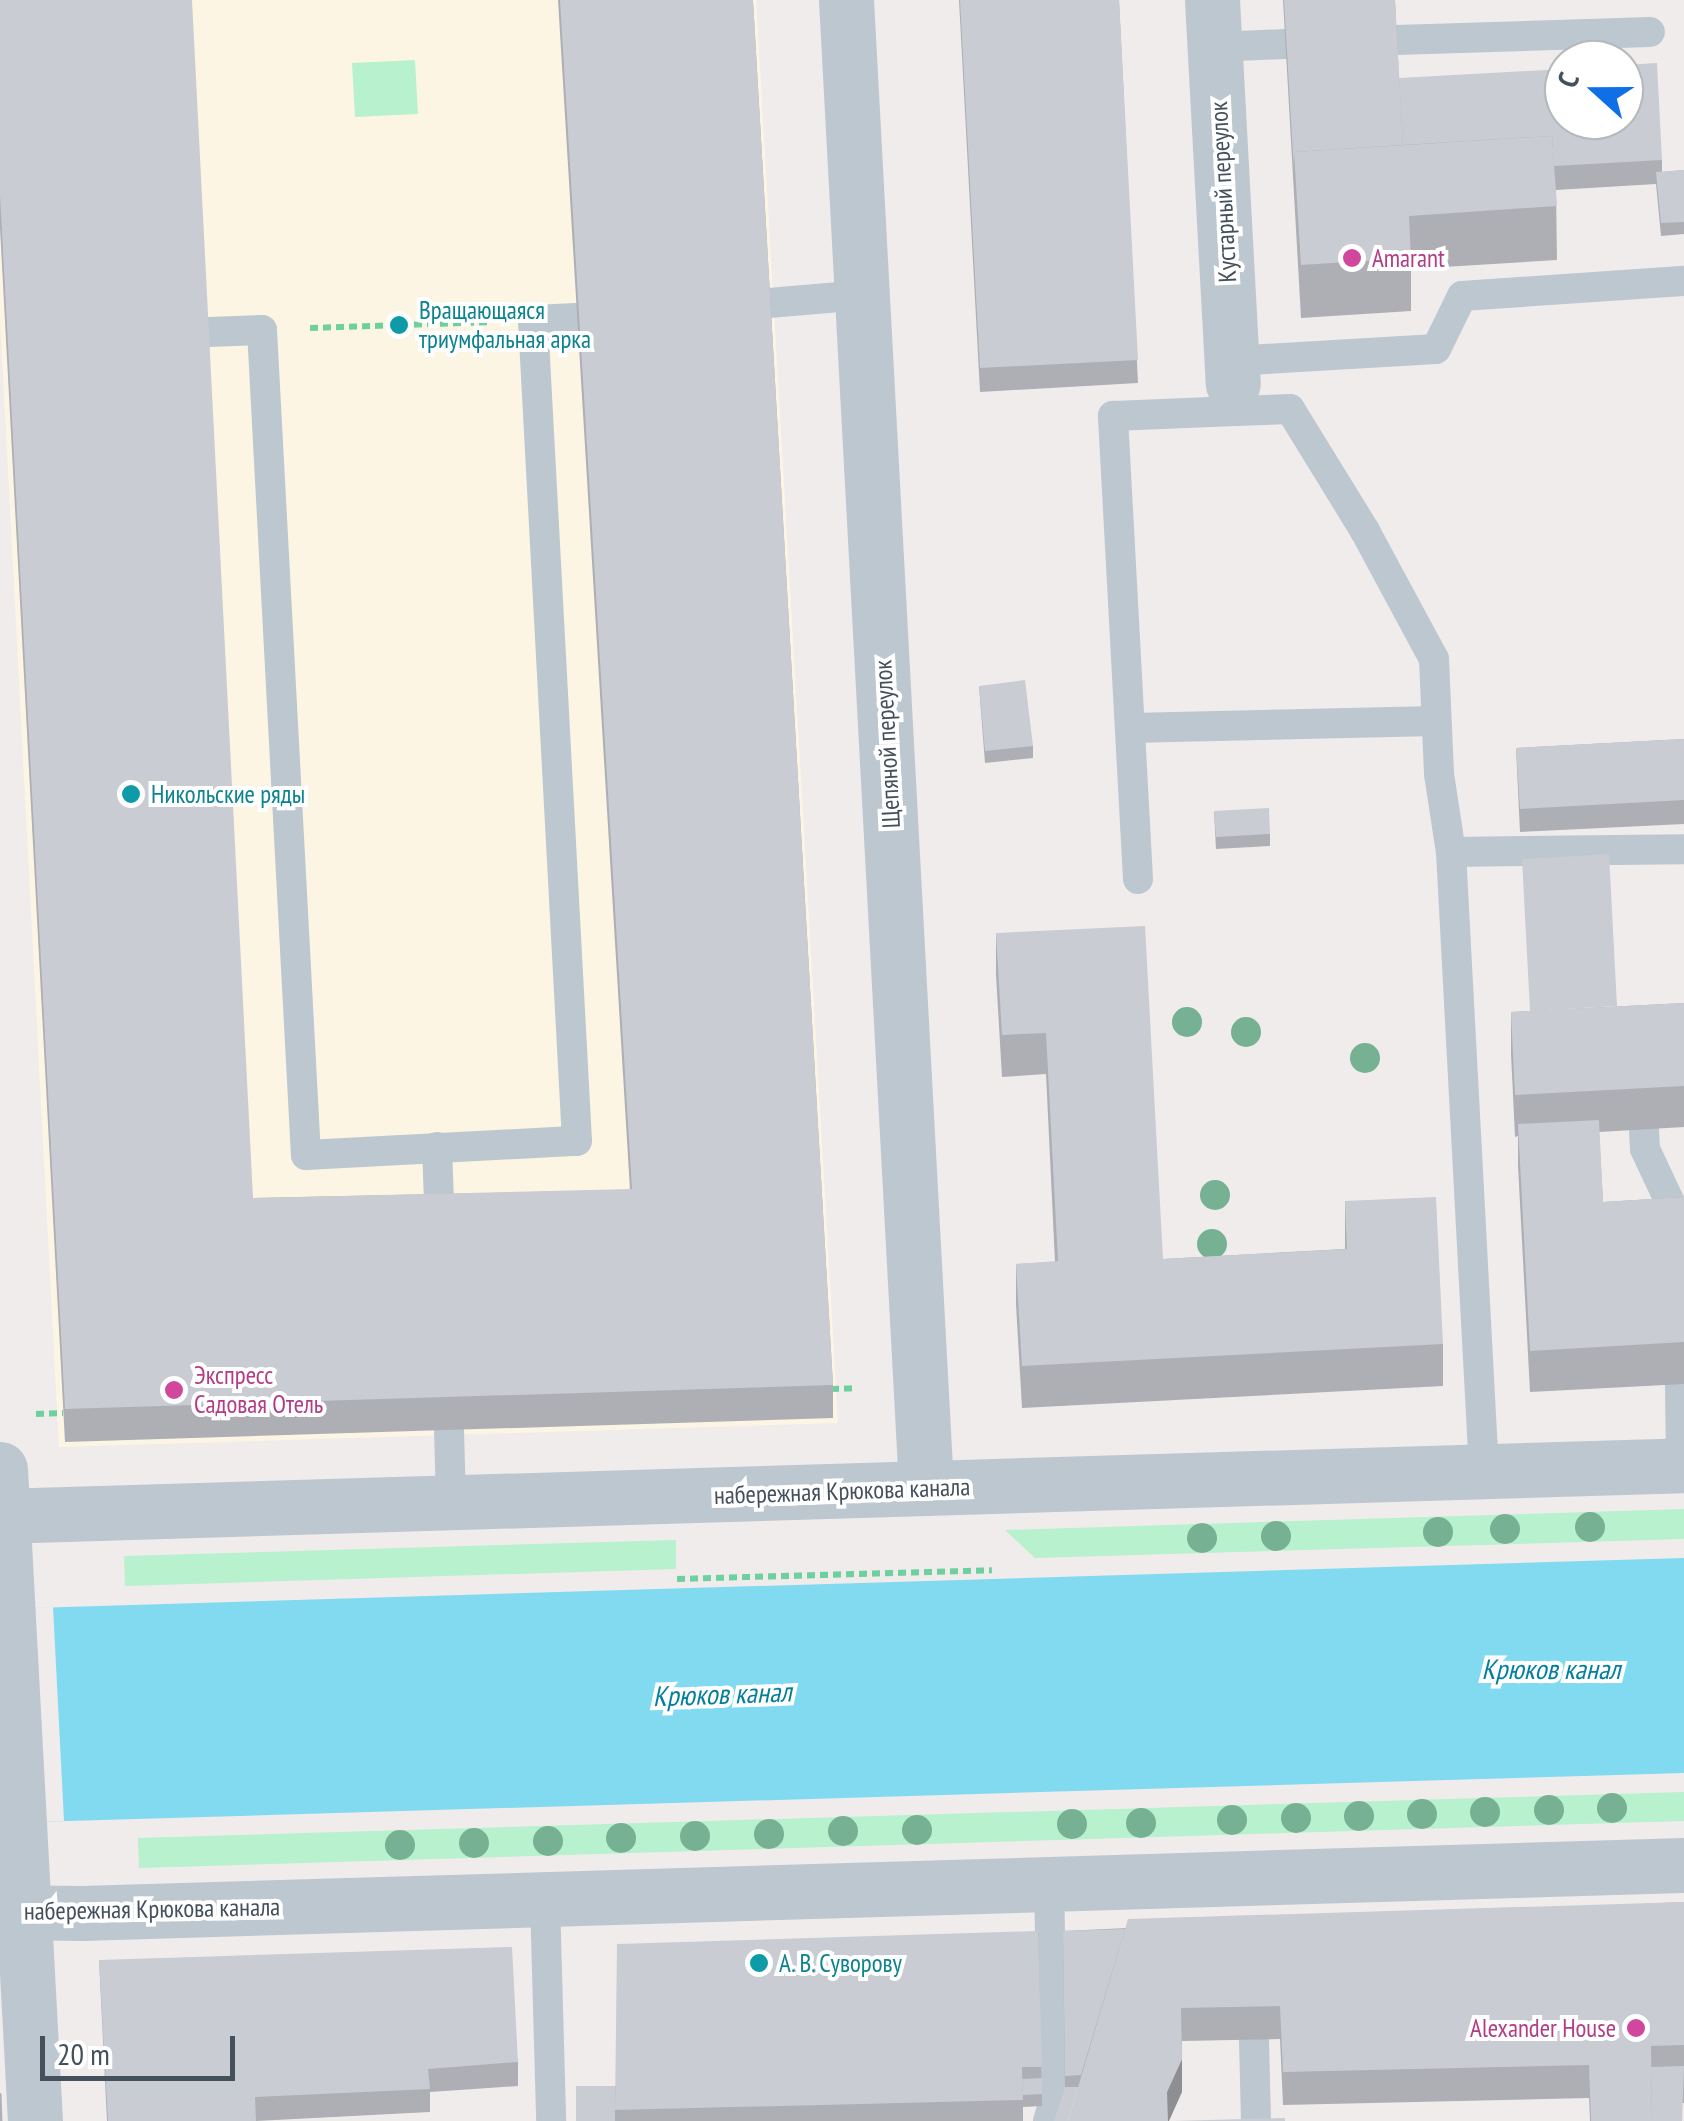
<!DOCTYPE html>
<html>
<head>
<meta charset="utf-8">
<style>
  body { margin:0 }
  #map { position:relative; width:1684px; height:2121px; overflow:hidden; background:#f0ecec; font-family:"PT Sans Narrow",sans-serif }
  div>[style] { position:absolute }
  .commercial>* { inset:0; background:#fdf5e4 }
  .green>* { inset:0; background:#b7f1cd }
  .water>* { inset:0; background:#82daf0 }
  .pier>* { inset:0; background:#f0ecec }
  .path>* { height:6px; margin-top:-3px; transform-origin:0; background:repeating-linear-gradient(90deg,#6ed09f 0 8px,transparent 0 13px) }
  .service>* { height:30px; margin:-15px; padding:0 15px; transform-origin:15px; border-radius:15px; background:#bcc7d0 }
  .minor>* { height:55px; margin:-27.5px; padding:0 27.5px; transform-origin:27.5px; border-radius:27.5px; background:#bcc7d0 }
  .tertiary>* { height:55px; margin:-27.5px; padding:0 27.5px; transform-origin:27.5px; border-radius:27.5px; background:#bcc7d0 }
  .tram>* { height:2.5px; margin:-1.25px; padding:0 1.25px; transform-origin:1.25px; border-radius:1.25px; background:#aeb2b8 }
  .trees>* { width:30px; height:30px; margin:-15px; border-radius:50%; background:#75b192 }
  .wall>* { inset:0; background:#adafb5 }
  .shaded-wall>* { inset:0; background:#8d8f93 }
  .building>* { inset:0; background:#c9ccd2 }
  .dots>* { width:28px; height:28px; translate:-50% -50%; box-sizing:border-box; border:5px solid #fff; border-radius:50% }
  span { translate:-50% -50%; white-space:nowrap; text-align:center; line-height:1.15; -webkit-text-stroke:8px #fff; paint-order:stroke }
  .street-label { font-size:25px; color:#44505b }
  .hotel-label { font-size:25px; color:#b23c85 }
  .left { translate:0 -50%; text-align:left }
  .right { translate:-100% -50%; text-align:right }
  .culture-label { font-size:25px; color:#0d838f }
  .water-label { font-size:28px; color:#057f9e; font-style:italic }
  .north { position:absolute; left:1544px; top:40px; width:100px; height:100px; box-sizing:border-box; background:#fff; border:2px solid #b4b9bd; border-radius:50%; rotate:291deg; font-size:28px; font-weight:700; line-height:40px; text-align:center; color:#44505b }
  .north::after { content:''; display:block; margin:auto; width:35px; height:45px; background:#0f6fe7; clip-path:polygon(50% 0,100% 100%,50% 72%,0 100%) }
  .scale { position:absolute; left:40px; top:2036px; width:195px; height:45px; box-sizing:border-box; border:5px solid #44505b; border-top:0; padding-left:12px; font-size:30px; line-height:35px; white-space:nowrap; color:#44505b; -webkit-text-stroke:8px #fff; paint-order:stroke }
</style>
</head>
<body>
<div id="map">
  <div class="commercial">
    <i style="clip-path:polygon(0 0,756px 0,838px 1423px,59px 1447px,0 317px)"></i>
  </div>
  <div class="green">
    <i style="clip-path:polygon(415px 60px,418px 114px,355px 117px,352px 63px)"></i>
    <i style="clip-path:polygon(1684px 1509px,1684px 1539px,1035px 1558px,1005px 1530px)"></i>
    <i style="clip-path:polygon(676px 1540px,676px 1569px,125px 1586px,124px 1556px)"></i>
    <i style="clip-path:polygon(1684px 1792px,1684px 1821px,139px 1868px,138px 1838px)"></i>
  </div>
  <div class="water">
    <i style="clip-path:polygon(1684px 1558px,1684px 1773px,0 1823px,0 1609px)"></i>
  </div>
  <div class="pier">
    <i style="clip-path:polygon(53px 1607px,64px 1821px,0 1823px,0 1609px)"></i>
  </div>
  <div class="path">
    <i style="left:310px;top:328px;width:177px;rotate:-1.9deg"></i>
    <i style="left:831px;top:1389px;width:25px;rotate:-2deg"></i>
    <i style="left:36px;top:1414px;width:27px;rotate:-2deg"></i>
    <i style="left:677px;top:1579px;width:315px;rotate:-1.6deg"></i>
  </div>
  <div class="service">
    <i style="left:1396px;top:40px;width:254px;rotate:-1.8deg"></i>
    <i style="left:1214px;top:47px;width:71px;rotate:-2.4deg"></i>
    <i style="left:769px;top:303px;width:94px;rotate:-4.9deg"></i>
    <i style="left:208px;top:332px;width:54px;rotate:-2.1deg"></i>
    <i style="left:262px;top:330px;width:826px;rotate:86.95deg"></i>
    <i style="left:306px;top:1155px;width:271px;rotate:-3deg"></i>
    <i style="left:577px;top:1141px;width:822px;rotate:-93.07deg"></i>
    <i style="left:533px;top:320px;width:44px;rotate:-2.6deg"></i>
    <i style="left:1232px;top:361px;width:204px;rotate:-3.4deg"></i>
    <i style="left:1436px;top:349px;width:59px;rotate:-63.9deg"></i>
    <i style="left:1462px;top:296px;width:223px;rotate:-3.9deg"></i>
    <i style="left:1233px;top:383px;width:28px;rotate:86deg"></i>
    <i style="left:1235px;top:411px;width:55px;rotate:-2.1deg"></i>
    <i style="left:1290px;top:409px;width:143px;rotate:58.4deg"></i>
    <i style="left:1365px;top:531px;width:145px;rotate:61.7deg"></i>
    <i style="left:1434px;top:659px;width:115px;rotate:87.5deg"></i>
    <i style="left:1439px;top:774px;width:79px;rotate:81.3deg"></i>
    <i style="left:1451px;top:852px;width:621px;rotate:86.95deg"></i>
    <i style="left:1130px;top:728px;width:306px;rotate:-1.3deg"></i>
    <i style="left:1451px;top:852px;width:233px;rotate:-0.7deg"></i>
    <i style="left:1138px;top:879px;width:464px;rotate:-93.1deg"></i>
    <i style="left:1113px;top:416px;width:122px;rotate:-2.3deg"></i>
    <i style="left:1644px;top:1130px;width:19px;rotate:87deg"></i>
    <i style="left:1645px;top:1149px;width:71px;rotate:64.9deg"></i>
    <i style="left:1675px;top:1213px;width:23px;rotate:90deg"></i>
    <i style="left:437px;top:1147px;width:80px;rotate:87.9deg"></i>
    <i style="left:1680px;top:1385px;width:80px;rotate:89.3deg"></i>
    <i style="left:449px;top:1430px;width:73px;rotate:88.4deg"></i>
    <i style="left:545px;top:1900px;width:221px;rotate:88.4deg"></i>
    <i style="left:1254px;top:2040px;width:81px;rotate:88.6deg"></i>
    <i style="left:1048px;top:2121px;width:17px;rotate:-73deg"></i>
    <i style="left:1053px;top:2105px;width:221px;rotate:-91deg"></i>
  </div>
  <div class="minor">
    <i style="left:846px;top:0;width:1490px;rotate:86.92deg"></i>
    <i style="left:1212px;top:0;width:384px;rotate:86.9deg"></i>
    <i style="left:0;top:1516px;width:1685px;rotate:-1.73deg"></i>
    <i style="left:0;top:1912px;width:82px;rotate:0.7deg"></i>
    <i style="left:82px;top:1913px;width:1603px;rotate:-1.72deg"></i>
  </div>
  <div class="tertiary">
    <i style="left:0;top:1469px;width:653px;rotate:86.93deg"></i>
  </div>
  <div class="tram">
    <i style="left:0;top:2094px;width:27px;rotate:88deg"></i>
  </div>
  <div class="trees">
    <i style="left:1187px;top:1022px"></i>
    <i style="left:1246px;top:1032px"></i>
    <i style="left:1365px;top:1058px"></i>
    <i style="left:1215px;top:1195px"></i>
    <i style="left:1212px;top:1244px"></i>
    <i style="left:1590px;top:1527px"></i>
    <i style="left:1505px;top:1529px"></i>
    <i style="left:1438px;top:1532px"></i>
    <i style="left:1276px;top:1536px"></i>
    <i style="left:1202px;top:1538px"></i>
    <i style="left:1612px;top:1808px"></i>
    <i style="left:1549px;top:1810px"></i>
    <i style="left:1485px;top:1812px"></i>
    <i style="left:1422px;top:1814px"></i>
    <i style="left:1359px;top:1816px"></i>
    <i style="left:1296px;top:1818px"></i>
    <i style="left:1232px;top:1820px"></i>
    <i style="left:1141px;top:1823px"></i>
    <i style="left:1072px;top:1824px"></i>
    <i style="left:917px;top:1830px"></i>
    <i style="left:843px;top:1831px"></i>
    <i style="left:769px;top:1834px"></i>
    <i style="left:695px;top:1836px"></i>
    <i style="left:621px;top:1838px"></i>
    <i style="left:548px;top:1841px"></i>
    <i style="left:474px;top:1843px"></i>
    <i style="left:400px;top:1845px"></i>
  </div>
  <div class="wall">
    <i style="clip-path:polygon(0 0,253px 1198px,630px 1190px,558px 0,753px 0,833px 1385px,833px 1418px,65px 1442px,0 228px)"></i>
    <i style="clip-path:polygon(959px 0,1119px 0,1138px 383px,980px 392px)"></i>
    <i style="clip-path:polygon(1283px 0,1395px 0,1399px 78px,1662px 160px,1662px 172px,1684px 170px,1684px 234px,1661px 236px,1656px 184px,1556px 190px,1557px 260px,1411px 269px,1411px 311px,1301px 318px)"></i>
    <i style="clip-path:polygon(979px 686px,1033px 746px,1033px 758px,985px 763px)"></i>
    <i style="clip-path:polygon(1684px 739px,1684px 824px,1520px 832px,1516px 748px)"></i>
    <i style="clip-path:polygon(1214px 811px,1270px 834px,1270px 846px,1216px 849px)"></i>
    <i style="clip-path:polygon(996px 933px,1163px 1259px,1345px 1249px,1345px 1201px,1443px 1344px,1443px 1386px,1022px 1408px,1016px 1305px,1016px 1264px,1055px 1262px,1046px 1074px,1002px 1077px,996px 975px)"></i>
    <i style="clip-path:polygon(1684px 1003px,1684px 1127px,1599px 1132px,1603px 1202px,1684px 1197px,1684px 1384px,1530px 1392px,1518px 1166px,1518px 1136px,1515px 1137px,1511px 1054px,1511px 1012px)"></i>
    <i style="clip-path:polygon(1684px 1902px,1684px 2103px,1682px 2103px,1682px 2121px,1590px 2121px,1589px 2098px,1283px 2105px,1280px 2039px,1182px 2041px,1182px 2092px,1065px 2088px,1063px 1931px)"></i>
    <i style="clip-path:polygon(1038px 1931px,1042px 2106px,1023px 2107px,1023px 2121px,576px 2121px,615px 2086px)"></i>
    <i style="clip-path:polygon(99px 1960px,518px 2062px,518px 2086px,430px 2092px,430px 2112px,256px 2121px,107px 2121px)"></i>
  </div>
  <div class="shaded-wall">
    <i style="clip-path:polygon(1182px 2059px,1182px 2092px,1169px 2121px,1167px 2121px,1167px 2092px)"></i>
  </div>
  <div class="building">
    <i style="clip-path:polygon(0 0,192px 0,253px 1198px,632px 1189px,560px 0,753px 0,833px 1385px,65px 1409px,0 195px)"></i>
    <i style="clip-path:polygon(960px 0,1119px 0,1138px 360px,980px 368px)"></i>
    <i style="clip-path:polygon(1284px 0,1395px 0,1403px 145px,1294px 152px,1294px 171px)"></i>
    <i style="clip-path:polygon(1657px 63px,1662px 160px,1554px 166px,1552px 136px,1403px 145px,1399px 78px,1564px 69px,1564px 120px,1624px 120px,1624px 65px)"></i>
    <i style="clip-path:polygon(1552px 136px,1557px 206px,1409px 216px,1411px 258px,1301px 265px,1294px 152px)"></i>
    <i style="clip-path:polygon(1684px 170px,1684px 222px,1661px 223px,1656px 172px)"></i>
    <i style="clip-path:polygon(1025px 680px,1033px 746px,985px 751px,979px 686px)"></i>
    <i style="clip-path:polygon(1684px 739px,1684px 800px,1520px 809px,1516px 748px)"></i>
    <i style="clip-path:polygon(1269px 808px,1270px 834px,1216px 837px,1214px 811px)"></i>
    <i style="clip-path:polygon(1609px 854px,1617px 1006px,1530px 1011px,1522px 859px)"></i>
    <i style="clip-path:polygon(1145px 926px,1163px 1259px,1347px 1249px,1345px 1201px,1436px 1197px,1443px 1344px,1022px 1366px,1016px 1264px,1058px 1261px,1046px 1033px,1002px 1035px,996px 933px)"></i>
    <i style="clip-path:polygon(1684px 1003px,1684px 1086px,1515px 1095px,1511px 1012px)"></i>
    <i style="clip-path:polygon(1599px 1120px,1603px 1202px,1684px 1197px,1684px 1342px,1530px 1351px,1518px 1124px)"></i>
    <i style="clip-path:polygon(1684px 1902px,1684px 2045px,1651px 2046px,1652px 2121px,1591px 2121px,1589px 2065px,1283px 2072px,1280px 2006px,1181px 2008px,1182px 2059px,1167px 2092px,1168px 2121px,1068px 2121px,1128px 1919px)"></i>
    <i style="clip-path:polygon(1125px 1929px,1081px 2075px,1065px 2076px,1063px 1931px)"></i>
    <i style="clip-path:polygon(1038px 1931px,1042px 2067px,1022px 2067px,1023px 2100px,615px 2110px,617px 1944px)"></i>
    <i style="clip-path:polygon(512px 1947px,518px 2062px,428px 2069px,430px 2089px,255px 2097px,256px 2121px,108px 2121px,99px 1960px)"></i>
    <i style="clip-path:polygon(1684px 2066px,1682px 2121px,1652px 2121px,1651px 2067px)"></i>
    <i style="clip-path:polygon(1042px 2078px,1042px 2094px,1023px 2095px,1022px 2079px)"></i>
    <i style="clip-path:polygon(576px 2086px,615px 2086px,615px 2121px,576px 2121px)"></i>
    <i style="clip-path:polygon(1065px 2087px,1078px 2087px,1068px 2121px,1054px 2121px)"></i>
    <i style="clip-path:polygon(1285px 2118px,1285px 2121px,1173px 2121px)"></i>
  </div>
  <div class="dots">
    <i style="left:1352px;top:258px;background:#d1479c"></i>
    <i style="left:399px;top:325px;background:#0f9aa8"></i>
    <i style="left:131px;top:794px;background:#0f9aa8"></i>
    <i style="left:174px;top:1390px;background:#d1479c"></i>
    <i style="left:759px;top:1963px;background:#0f9aa8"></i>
    <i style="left:1636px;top:2028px;background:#d1479c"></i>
  </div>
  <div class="street-label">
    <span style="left:1223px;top:192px;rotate:-93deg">Кустарный переулок</span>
    <span style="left:887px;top:744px;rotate:-93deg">Щепяной переулок</span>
    <span style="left:842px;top:1491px;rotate:-2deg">набережная Крюкова канала</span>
    <span style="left:152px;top:1909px;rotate:-1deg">набережная Крюкова канала</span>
  </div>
  <div class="hotel-label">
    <span class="left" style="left:1372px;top:258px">Amarant</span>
    <span class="left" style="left:194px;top:1390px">Экспресс<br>Садовая Отель</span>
    <span class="right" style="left:1616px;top:2028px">Alexander House</span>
  </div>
  <div class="culture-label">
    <span class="left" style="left:419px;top:325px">Вращающаяся<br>триумфальная арка</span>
    <span class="left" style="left:151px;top:794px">Никольские ряды</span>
    <span class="left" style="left:779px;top:1963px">А. В. Суворову</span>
  </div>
  <div class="water-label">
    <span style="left:1551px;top:1669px">Крюков канал</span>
    <span style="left:722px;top:1694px;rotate:-2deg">Крюков канал</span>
  </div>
  <div class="north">С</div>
  <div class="scale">20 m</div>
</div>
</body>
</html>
